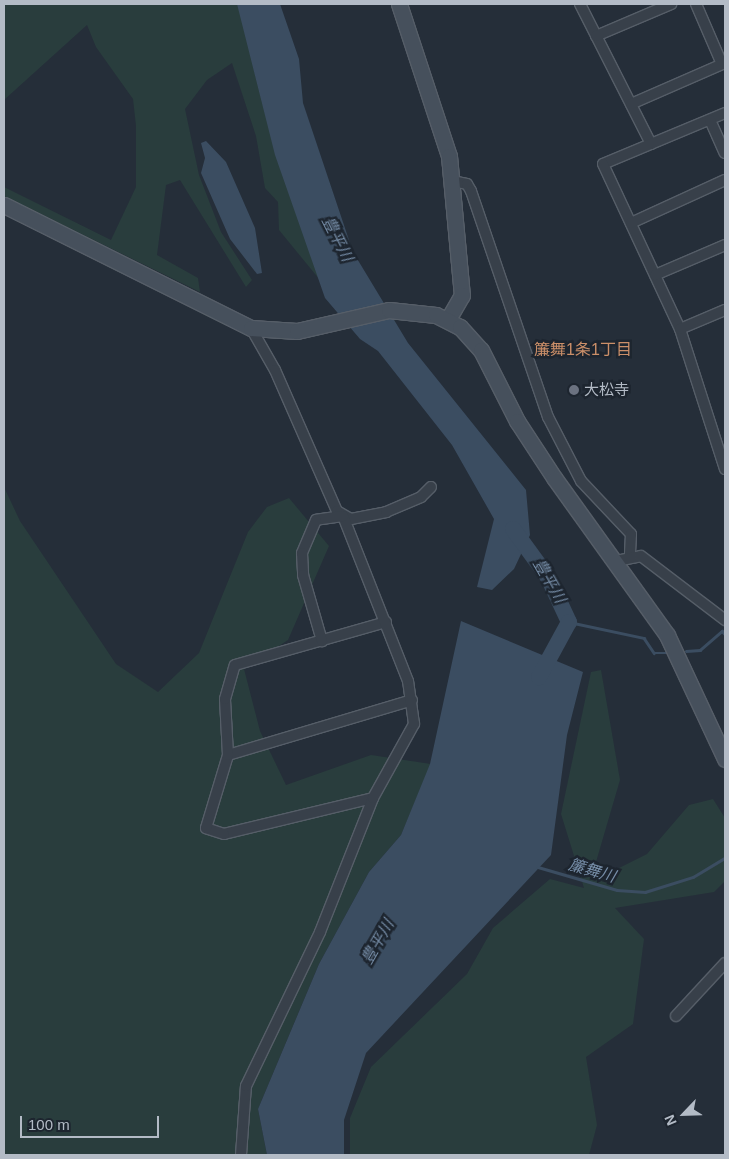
<!DOCTYPE html>
<html>
<head>
<meta charset="utf-8">
<style>
  body { margin:0 }
  #map { position:relative; width:729px; height:1159px; overflow:hidden; background:#252e39; font-family:Helvetica,"Noto Sans JP",sans-serif }
  div>[style] { position:absolute }
  .green>* { inset:0; background:#293d3d }
  .water>* { inset:0; background:#3b4d61 }
  .stream>* { height:2.5px; margin:-1.25px; padding:0 1.25px; transform-origin:1.25px; border-radius:1.25px; background:#3b4d61 }
  .river>* { height:16px; margin:-8px; padding:0 8px; transform-origin:8px; border-radius:8px; background:#3b4d61 }
  .roads { filter:drop-shadow(1px 0 #565e68) drop-shadow(-1px 0 #565e68) drop-shadow(0 1px #565e68) drop-shadow(0 -1px #565e68) }
  .street>* { height:10px; margin:-5px; padding:0 5px; transform-origin:5px; border-radius:5px; background:#38404a }
  .secondary>* { height:15px; margin:-7.5px; padding:0 7.5px; transform-origin:7.5px; border-radius:7.5px; background:#46505c }
  .dots>* { width:14px; height:14px; translate:-50% -50%; box-sizing:border-box; border:2px solid #1d252f; border-radius:50% }
  span { translate:-50% -50%; white-space:nowrap; text-align:center; line-height:1.15; -webkit-text-stroke:5px #1d252f; paint-order:stroke }
  .poi-label { font-size:15px; color:#b3bbc6 }
  .left { translate:0 -50%; text-align:left }
  .water-label { font-size:16px; color:#768da7; font-style:italic }
  .neighbourhood-label { font-size:16px; color:#cb8f69 }
  .frame { position:absolute; inset:0; border:5px solid #b3bbc6; pointer-events:none }
  .north { position:absolute; left:659px; top:1089px; width:50px; height:50px; -webkit-text-stroke:4px #1d252f; paint-order:stroke; rotate:246deg; font-size:14px; font-weight:700; line-height:20px; text-align:center; color:#b3bbc6 }
  .north::after { content:''; display:block; margin:auto; width:18px; height:22px; background:#b3bbc6; clip-path:polygon(50% 0,100% 100%,50% 72%,0 100%) }
  .scale { position:absolute; left:20px; top:1116px; width:139px; height:22px; box-sizing:border-box; border:2px solid #b3bbc6; border-top:0; padding-left:6px; font-size:15px; line-height:18px; white-space:nowrap; color:#b3bbc6; -webkit-text-stroke:4px #1d252f; paint-order:stroke }
</style>
</head>
<body>
<div id="map">
  <div class="green">
    <i style="clip-path:polygon(4px 4px,247px 4px,342px 307px,279px 230px,278px 202px,265px 188px,256px 136px,232px 63px,207px 80px,185px 109px,199px 175px,221px 232px,252px 280px,246px 287px,180px 180px,166px 185px,157px 255px,198px 278px,200px 292px,4px 196px,4px 187px,111px 240px,136px 187px,136px 126px,133px 99px,96px 47px,87px 25px,4px 100px)"></i>
    <i style="clip-path:polygon(4px 487px,20px 521px,116px 664px,158px 692px,199px 653px,248px 532px,267px 507px,289px 498px,329px 546px,288px 640px,244px 669px,260px 731px,286px 785px,371px 755px,431px 764px,401px 835px,369px 872px,319px 964px,258px 1109px,267px 1155px,4px 1155px)"></i>
    <i style="clip-path:polygon(601px 670px,620px 780px,596px 862px,617px 869px,647px 854px,689px 805px,713px 799px,725px 818px,725px 881px,714px 892px,615px 908px,644px 939px,633px 1024px,586px 1057px,597px 1125px,589px 1155px,350px 1155px,350px 1118px,371px 1067px,467px 974px,493px 928px,550px 879px,584px 888px,561px 814px,591px 672px)"></i>
  </div>
  <div class="water">
    <i style="clip-path:polygon(237px 4px,280px 4px,299px 59px,303px 103px,353px 252px,408px 343px,526px 490px,530px 535px,514px 569px,492px 590px,477px 587px,494px 519px,452px 445px,378px 351px,360px 339px,325px 298px,275px 155px)"></i>
    <i style="clip-path:polygon(206px 141px,226px 162px,255px 228px,262px 273px,257px 274px,230px 239px,201px 173px,205px 158px,201px 143px)"></i>
    <i style="clip-path:polygon(461px 621px,583px 672px,567px 735px,551px 855px,366px 1053px,344px 1120px,344px 1155px,267px 1155px,258px 1109px,319px 964px,369px 872px,401px 835px,430px 764px)"></i>
  </div>
  <div class="stream">
    <i style="left:569px;top:622px;width:77px;rotate:12deg"></i>
    <i style="left:644px;top:638px;width:18px;rotate:56deg"></i>
    <i style="left:654px;top:653px;width:14px"></i>
    <i style="left:686px;top:651px;width:14px;rotate:-4deg"></i>
    <i style="left:700px;top:650px;width:29px;rotate:-41deg"></i>
    <i style="left:722px;top:631px;width:4px;rotate:45deg"></i>
    <i style="left:538px;top:867px;width:82px;rotate:16.2deg"></i>
    <i style="left:617px;top:890px;width:28px;rotate:4deg"></i>
    <i style="left:645px;top:892px;width:50px;rotate:-17.4deg"></i>
    <i style="left:693px;top:877px;width:37px;rotate:-31deg"></i>
  </div>
  <div class="river">
    <i style="left:513px;top:529px;width:59px;rotate:53.9deg"></i>
    <i style="left:548px;top:577px;width:50px;rotate:65deg"></i>
    <i style="left:569px;top:622px;width:63px;rotate:118.6deg"></i>
  </div>
  <div class="roads">
    <div class="street">
      <i style="left:580px;top:4px;width:157px;rotate:63.1deg"></i>
      <i style="left:696px;top:4px;width:65px;rotate:66.6deg"></i>
      <i style="left:596px;top:36px;width:82px;rotate:-23.1deg"></i>
      <i style="left:631px;top:104px;width:103px;rotate:-23.6deg"></i>
      <i style="left:725px;top:113px;width:132px;rotate:157.3deg"></i>
      <i style="left:603px;top:164px;width:182px;rotate:65deg"></i>
      <i style="left:680px;top:329px;width:147px;rotate:72.2deg"></i>
      <i style="left:710px;top:120px;width:36px;rotate:66deg"></i>
      <i style="left:452px;top:181px;width:15px;rotate:11deg"></i>
      <i style="left:467px;top:184px;width:8px;rotate:60deg"></i>
      <i style="left:471px;top:191px;width:239px;rotate:71.2deg"></i>
      <i style="left:548px;top:417px;width:72px;rotate:62.7deg"></i>
      <i style="left:581px;top:481px;width:73px;rotate:46.7deg"></i>
      <i style="left:631px;top:534px;width:21px;rotate:93deg"></i>
      <i style="left:631px;top:223px;width:103px;rotate:-24.6deg"></i>
      <i style="left:655px;top:275px;width:76px;rotate:-23.2deg"></i>
      <i style="left:251px;top:328px;width:48px;rotate:60.3deg"></i>
      <i style="left:275px;top:370px;width:154px;rotate:66.3deg"></i>
      <i style="left:337px;top:511px;width:16px;rotate:30deg"></i>
      <i style="left:351px;top:519px;width:36px;rotate:-11deg"></i>
      <i style="left:386px;top:512px;width:38px;rotate:-23deg"></i>
      <i style="left:421px;top:497px;width:14px;rotate:-45deg"></i>
      <i style="left:680px;top:329px;width:49px;rotate:-22.9deg"></i>
      <i style="left:616px;top:561px;width:25px;rotate:-11deg"></i>
      <i style="left:641px;top:556px;width:106px;rotate:37.3deg"></i>
      <i style="left:228px;top:755px;width:192px;rotate:-16.6deg"></i>
      <i style="left:373px;top:798px;width:153px;rotate:166.4deg"></i>
      <i style="left:224px;top:834px;width:19px;rotate:-162deg"></i>
      <i style="left:206px;top:828px;width:76px;rotate:-73.2deg"></i>
      <i style="left:228px;top:755px;width:56px;rotate:-93.1deg"></i>
      <i style="left:225px;top:699px;width:35px;rotate:-74deg"></i>
      <i style="left:235px;top:665px;width:157px;rotate:-15.9deg"></i>
      <i style="left:676px;top:1016px;width:72px;rotate:-47.2deg"></i>
      <i style="left:241px;top:1155px;width:69px;rotate:-85.9deg"></i>
      <i style="left:246px;top:1086px;width:171px;rotate:-64.3deg"></i>
      <i style="left:320px;top:932px;width:144px;rotate:-68.4deg"></i>
      <i style="left:373px;top:798px;width:85px;rotate:-61deg"></i>
      <i style="left:414px;top:724px;width:43px;rotate:-97.9deg"></i>
      <i style="left:408px;top:681px;width:177px;rotate:-111.5deg"></i>
      <i style="left:343px;top:516px;width:27px;rotate:172deg"></i>
      <i style="left:316px;top:520px;width:36px;rotate:113deg"></i>
      <i style="left:302px;top:553px;width:22px;rotate:87deg"></i>
      <i style="left:303px;top:575px;width:69px;rotate:73.9deg"></i>
    </div>
    <div class="secondary">
      <i style="left:399px;top:4px;width:160px;rotate:71.8deg"></i>
      <i style="left:449px;top:156px;width:140px;rotate:84.7deg"></i>
      <i style="left:462px;top:295px;width:28px;rotate:120deg"></i>
      <i style="left:4px;top:205px;width:276px;rotate:26.5deg"></i>
      <i style="left:251px;top:328px;width:46px;rotate:3.7deg"></i>
      <i style="left:297px;top:331px;width:94px;rotate:-12.9deg"></i>
      <i style="left:389px;top:310px;width:47px;rotate:6.1deg"></i>
      <i style="left:436px;top:315px;width:27px;rotate:27deg"></i>
      <i style="left:460px;top:327px;width:31px;rotate:48deg"></i>
      <i style="left:481px;top:350px;width:80px;rotate:63.1deg"></i>
      <i style="left:517px;top:421px;width:69px;rotate:56.8deg"></i>
      <i style="left:555px;top:479px;width:192px;rotate:54.3deg"></i>
      <i style="left:667px;top:635px;width:137px;rotate:64.9deg"></i>
    </div>
  </div>
  <div class="dots">
    <i style="left:574px;top:390px;background:#6b7280"></i>
  </div>
  <div class="poi-label">
    <span class="left" style="left:584px;top:390px">大松寺</span>
  </div>
  <div class="water-label">
    <span style="left:337px;top:239px;rotate:63deg">豊平川</span>
    <span style="left:549px;top:581px;rotate:60deg">豊平川</span>
    <span style="left:592px;top:871px;rotate:16deg">簾舞川</span>
    <span style="left:378px;top:942px;rotate:-60deg">豊平川</span>
  </div>
  <div class="neighbourhood-label">
    <span style="left:583px;top:350px">簾舞1条1丁目</span>
  </div>
  <div class="frame"></div>
  <div class="north">N</div>
  <div class="scale">100 m</div>
</div>
</body>
</html>
